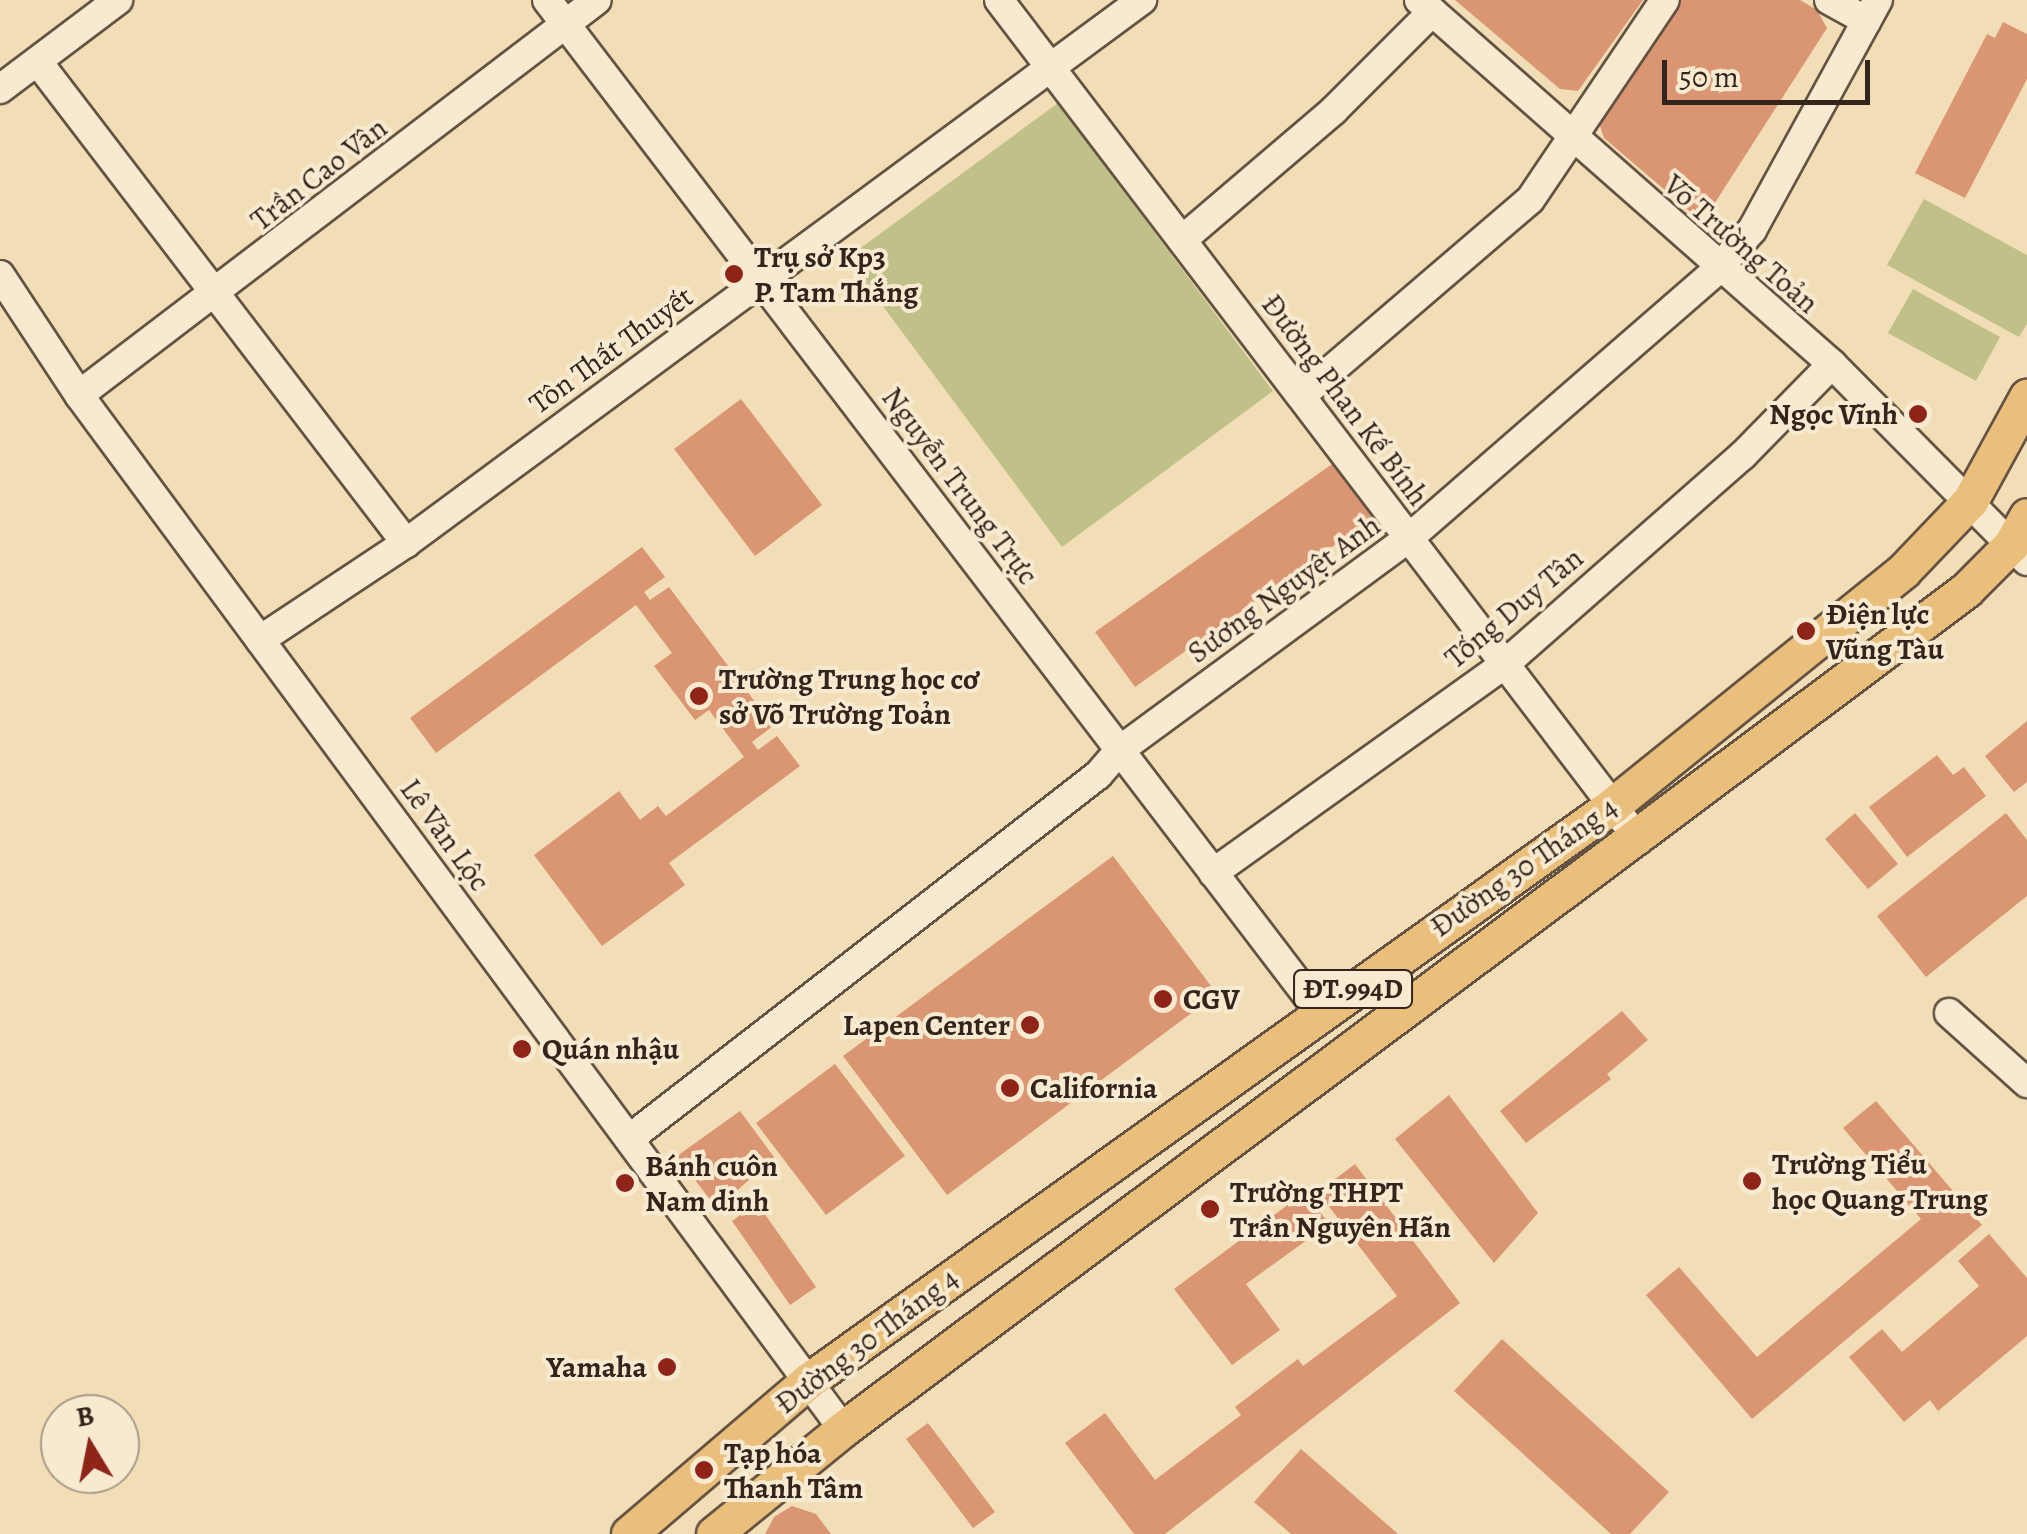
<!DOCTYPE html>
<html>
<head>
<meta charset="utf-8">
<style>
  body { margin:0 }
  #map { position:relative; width:2027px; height:1534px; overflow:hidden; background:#f2deb6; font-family:Alegreya,serif }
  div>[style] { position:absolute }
  .green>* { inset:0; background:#c0c089 }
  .building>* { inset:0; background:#da9572 }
  .roads { filter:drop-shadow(2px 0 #645342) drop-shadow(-2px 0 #645342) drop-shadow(0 2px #645342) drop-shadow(0 -2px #645342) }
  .minor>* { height:28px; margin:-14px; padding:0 14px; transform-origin:14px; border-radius:14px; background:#f7ead0 }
  .major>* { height:35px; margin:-17.5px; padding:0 17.5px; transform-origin:17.5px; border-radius:17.5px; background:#e9bf7b }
  .dots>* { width:28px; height:28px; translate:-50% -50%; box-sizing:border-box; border:5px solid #f7ead0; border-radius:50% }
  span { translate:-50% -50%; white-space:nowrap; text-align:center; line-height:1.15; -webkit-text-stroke:8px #f7ead0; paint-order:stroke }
  .shield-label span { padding:2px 8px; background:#f7ead0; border:2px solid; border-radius:8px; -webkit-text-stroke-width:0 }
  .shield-label { font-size:28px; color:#34251c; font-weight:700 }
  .street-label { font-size:30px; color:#34251c }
  .poi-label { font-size:30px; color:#34251c; font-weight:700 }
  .left { translate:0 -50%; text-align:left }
  .right { translate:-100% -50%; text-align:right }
  .north { position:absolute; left:40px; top:1394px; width:100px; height:100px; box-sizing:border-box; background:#f7ead0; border:2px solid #a99b88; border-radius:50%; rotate:350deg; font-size:28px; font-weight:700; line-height:40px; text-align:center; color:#34251c }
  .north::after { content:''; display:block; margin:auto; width:35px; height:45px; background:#8f2418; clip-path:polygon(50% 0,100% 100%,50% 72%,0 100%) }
  .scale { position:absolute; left:1662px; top:60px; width:208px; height:45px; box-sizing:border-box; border:5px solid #34251c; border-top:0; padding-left:12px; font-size:30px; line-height:35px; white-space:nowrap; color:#34251c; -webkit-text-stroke:8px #f7ead0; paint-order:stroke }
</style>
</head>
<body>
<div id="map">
  <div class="green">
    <i style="clip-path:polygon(1058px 103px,1273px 391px,1062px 547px,847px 258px)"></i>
    <i style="clip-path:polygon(1924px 199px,2027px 255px,2027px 324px,2019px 337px,1887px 265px)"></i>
    <i style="clip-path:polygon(1913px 289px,2000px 337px,1976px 381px,1888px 333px)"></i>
  </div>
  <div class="building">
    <i style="clip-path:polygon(1455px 0,1643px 0,1578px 91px,1560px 89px)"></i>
    <i style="clip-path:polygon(1677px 0,1800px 0,1817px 10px,1827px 28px,1711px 209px,1694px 215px,1604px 138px,1598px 120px)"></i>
    <i style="clip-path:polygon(2003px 22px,2027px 34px,2027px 79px,1965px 198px,1915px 173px,1987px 34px,1995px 38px)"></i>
    <i style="clip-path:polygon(741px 399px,822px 505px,755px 556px,674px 449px)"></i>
    <i style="clip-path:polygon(1342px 457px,1381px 512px,1135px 687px,1095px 632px)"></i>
    <i style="clip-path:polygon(642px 547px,665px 577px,644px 592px,650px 600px,669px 587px,773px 726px,752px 742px,758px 750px,777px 736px,800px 766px,669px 863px,685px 885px,602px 946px,534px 855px,619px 791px,640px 820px,658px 806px,666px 816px,744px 757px,709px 710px,695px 720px,654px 666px,672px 653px,636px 605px,436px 753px,410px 718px)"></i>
    <i style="clip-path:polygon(2027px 721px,2027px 782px,2014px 792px,1985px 756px)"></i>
    <i style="clip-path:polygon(1937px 755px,1953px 775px,1964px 767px,1986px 796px,1907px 857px,1869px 807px)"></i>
    <i style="clip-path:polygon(1855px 813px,1898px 864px,1868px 889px,1825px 839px)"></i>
    <i style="clip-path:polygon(2006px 813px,2027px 840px,2027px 896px,1926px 977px,1877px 916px)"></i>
    <i style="clip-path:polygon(1113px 856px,1217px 994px,947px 1195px,843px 1056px)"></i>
    <i style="clip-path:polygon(1622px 1011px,1648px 1040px,1607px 1074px,1611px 1079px,1526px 1143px,1500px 1111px)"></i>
    <i style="clip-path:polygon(835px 1064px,905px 1156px,826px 1215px,756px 1123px)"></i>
    <i style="clip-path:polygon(1449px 1095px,1538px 1213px,1494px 1263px,1395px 1139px)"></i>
    <i style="clip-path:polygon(1876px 1101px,1982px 1225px,1752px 1419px,1646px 1295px,1679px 1267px,1757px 1357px,1921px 1219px,1843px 1128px)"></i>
    <i style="clip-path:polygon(740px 1111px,774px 1157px,717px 1209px,677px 1156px)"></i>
    <i style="clip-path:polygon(1355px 1164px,1460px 1303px,1165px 1534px,1134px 1534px,1065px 1443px,1105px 1413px,1155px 1480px,1241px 1415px,1235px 1407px,1298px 1359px,1303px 1366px,1397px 1296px,1318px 1192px)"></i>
    <i style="clip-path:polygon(1305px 1192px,1329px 1224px,1246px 1284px,1280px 1330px,1232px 1365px,1174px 1289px)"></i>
    <i style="clip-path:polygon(757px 1203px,816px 1287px,790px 1305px,732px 1221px)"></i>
    <i style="clip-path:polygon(1989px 1234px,2027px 1278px,2027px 1336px,1938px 1411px,1930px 1400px,1904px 1422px,1849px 1357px,1882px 1329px,1902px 1352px,1979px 1286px,1958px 1261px)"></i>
    <i style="clip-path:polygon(1502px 1339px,1669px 1492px,1630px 1534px,1611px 1534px,1454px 1391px)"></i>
    <i style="clip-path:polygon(928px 1423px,995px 1512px,973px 1528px,906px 1439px)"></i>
    <i style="clip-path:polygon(1301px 1449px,1398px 1534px,1291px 1534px,1254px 1502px)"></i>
    <i style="clip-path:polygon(792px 1506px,816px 1514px,831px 1534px,765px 1534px,774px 1517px)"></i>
  </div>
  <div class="roads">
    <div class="minor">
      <i style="left:547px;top:0;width:1273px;rotate:52.63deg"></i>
      <i style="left:999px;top:0;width:1056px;rotate:52.7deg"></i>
      <i style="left:1419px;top:0;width:551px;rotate:41.39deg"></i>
      <i style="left:1832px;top:364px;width:277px;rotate:45.3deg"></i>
      <i style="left:1829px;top:0;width:43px;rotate:28.9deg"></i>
      <i style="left:38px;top:62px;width:606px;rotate:52.58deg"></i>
      <i style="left:0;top:89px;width:148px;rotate:-37deg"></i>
      <i style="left:1182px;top:240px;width:200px;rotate:-40.5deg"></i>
      <i style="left:1334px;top:110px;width:139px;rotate:-45deg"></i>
      <i style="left:0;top:275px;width:144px;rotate:56.6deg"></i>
      <i style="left:79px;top:395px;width:1286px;rotate:53.54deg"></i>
      <i style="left:79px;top:395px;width:651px;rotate:-37.33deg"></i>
      <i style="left:1301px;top:396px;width:301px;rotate:-40.6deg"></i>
      <i style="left:1530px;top:200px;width:241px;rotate:-56deg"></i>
      <i style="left:260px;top:640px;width:175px;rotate:-33.6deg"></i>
      <i style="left:406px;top:543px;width:915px;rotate:-36.42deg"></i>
      <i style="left:1213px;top:873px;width:359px;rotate:-35.6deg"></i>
      <i style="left:1505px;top:664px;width:317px;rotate:-41.3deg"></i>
      <i style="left:1743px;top:455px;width:127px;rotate:-45.6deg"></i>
      <i style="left:1949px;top:1013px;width:105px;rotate:41.9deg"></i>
      <i style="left:629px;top:1139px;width:594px;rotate:-37.82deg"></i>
      <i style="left:1098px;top:775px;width:33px;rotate:-49deg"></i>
      <i style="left:1120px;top:750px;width:358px;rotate:-36.3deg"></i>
      <i style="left:1409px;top:538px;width:408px;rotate:-41deg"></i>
      <i style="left:1717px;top:270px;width:53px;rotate:-48.8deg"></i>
      <i style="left:1752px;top:230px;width:262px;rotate:-61.3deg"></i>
    </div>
    <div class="major">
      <i style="left:629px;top:1534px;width:235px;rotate:-40.5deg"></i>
      <i style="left:808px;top:1381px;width:990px;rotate:-35.58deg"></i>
      <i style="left:1613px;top:805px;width:373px;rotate:-38.9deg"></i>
      <i style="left:1903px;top:571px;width:97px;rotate:-46.3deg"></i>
      <i style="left:1970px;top:501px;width:119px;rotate:-61.3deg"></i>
      <i style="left:714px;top:1534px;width:166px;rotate:-39.1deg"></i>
      <i style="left:843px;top:1429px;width:1402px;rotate:-36.76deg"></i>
      <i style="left:1966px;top:590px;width:64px;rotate:-45deg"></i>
      <i style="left:2011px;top:545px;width:33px;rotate:-61deg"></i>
    </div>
  </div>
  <div class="dots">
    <i style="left:734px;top:274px;background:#8f2418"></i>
    <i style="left:1918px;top:414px;background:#8f2418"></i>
    <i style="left:1806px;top:631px;background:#8f2418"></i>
    <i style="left:699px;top:696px;background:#8f2418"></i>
    <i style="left:1163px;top:999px;background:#8f2418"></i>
    <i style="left:1030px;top:1025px;background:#8f2418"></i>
    <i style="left:522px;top:1049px;background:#8f2418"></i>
    <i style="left:1010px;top:1088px;background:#8f2418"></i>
    <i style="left:1752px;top:1181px;background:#8f2418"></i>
    <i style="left:625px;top:1183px;background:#8f2418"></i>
    <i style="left:1210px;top:1209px;background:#8f2418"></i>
    <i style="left:667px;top:1367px;background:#8f2418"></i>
    <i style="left:704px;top:1470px;background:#8f2418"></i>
  </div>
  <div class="shield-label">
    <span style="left:1353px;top:989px">ĐT.994D</span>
  </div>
  <div class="street-label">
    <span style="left:319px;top:174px;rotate:-38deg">Trần Cao Vân</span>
    <span style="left:1741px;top:244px;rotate:41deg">Võ Trường Toản</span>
    <span style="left:611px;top:350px;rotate:-36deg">Tôn Thất Thuyết</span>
    <span style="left:1345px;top:400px;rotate:53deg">Đường Phan Kế Bính</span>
    <span style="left:960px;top:486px;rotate:53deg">Nguyễn Trung Trực</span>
    <span style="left:1284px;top:589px;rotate:-36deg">Sương Nguyệt Anh</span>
    <span style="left:1514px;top:608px;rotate:-40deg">Tống Duy Tân</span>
    <span style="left:445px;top:835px;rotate:54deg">Lê Văn Lộc</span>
    <span style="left:1524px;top:867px;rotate:-35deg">Đường 30 Tháng 4</span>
    <span style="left:867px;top:1341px;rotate:-37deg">Đường 30 Tháng 4</span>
  </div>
  <div class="poi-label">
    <span class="left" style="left:754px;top:274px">Trụ sở Kp3<br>P. Tam Thắng</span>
    <span class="right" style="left:1898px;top:414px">Ngọc Vĩnh</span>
    <span class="left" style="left:1826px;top:631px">Điện lực<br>Vũng Tàu</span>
    <span class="left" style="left:719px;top:696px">Trường Trung học cơ<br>sở Võ Trường Toản</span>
    <span class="left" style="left:1183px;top:999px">CGV</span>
    <span class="right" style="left:1010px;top:1025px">Lapen Center</span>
    <span class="left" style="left:542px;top:1049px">Quán nhậu</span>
    <span class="left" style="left:1030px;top:1088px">California</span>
    <span class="left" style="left:1772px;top:1181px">Trường Tiểu<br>học Quang Trung</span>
    <span class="left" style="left:645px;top:1183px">Bánh cuôn<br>Nam dinh</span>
    <span class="left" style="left:1230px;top:1209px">Trường THPT<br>Trần Nguyên Hãn</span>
    <span class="right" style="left:647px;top:1367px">Yamaha</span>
    <span class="left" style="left:724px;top:1470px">Tạp hóa<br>Thanh Tâm</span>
  </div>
  <div class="north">B</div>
  <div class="scale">50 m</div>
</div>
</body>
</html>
